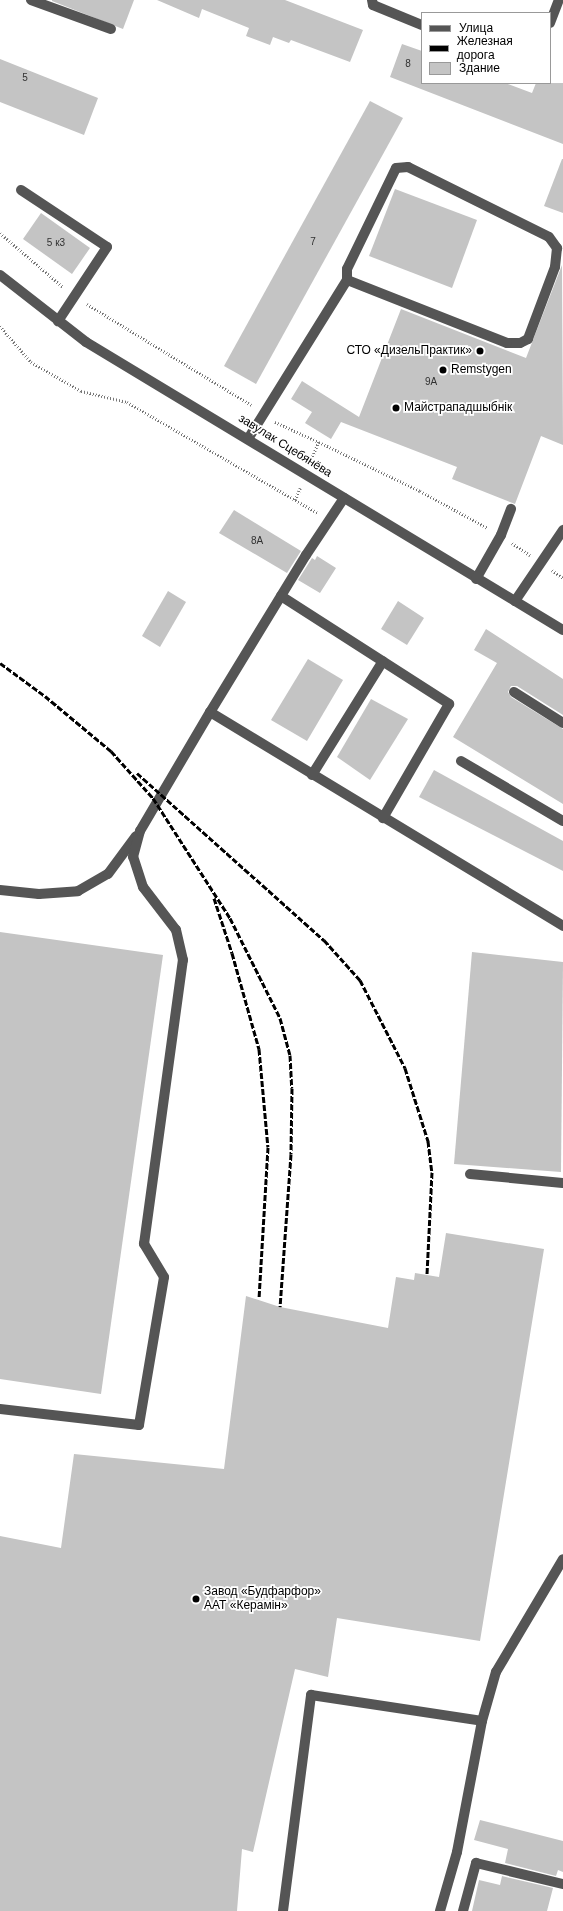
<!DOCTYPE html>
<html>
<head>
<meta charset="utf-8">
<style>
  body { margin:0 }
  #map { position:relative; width:563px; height:1911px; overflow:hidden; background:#fff; font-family:Arial,sans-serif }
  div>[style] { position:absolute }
  .building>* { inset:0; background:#c4c4c4 }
  .path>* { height:2.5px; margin-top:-1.25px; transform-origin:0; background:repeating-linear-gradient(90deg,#777 0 1px,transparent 0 3px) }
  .minor>* { height:10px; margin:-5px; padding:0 5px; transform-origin:5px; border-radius:5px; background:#555 }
  .rail>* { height:3px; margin-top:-1.5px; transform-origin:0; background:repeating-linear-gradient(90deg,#000 0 6px,transparent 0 8px) }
  .dots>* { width:11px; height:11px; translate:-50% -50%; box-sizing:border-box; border:2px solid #fff; border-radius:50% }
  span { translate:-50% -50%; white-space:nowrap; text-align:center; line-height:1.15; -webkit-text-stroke:3.5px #fff; paint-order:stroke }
  .number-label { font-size:10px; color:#313131 }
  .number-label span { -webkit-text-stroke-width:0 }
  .poi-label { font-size:12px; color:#000 }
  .right { translate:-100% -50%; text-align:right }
  .left { translate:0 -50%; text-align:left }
  .street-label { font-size:12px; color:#000 }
  .legend { position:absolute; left:421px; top:12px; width:130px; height:72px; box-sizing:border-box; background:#fff; border:1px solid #999; margin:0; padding:5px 7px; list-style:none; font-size:12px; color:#000 }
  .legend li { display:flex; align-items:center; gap:8px; height:20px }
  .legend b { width:20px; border:1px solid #999 }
</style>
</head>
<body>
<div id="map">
  <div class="building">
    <i style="clip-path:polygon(134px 0,123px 29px,52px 1px,52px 0)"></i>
    <i style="clip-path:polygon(157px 0,285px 0,363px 30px,350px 62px,291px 40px,289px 43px,273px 37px,270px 45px,246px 36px,249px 28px,202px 9px,199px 18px)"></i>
    <i style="clip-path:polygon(402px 44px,422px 51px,422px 83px,505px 83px,532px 93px,536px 83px,563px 83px,563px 144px,390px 77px)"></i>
    <i style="clip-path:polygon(0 59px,98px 98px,84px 135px,0 102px)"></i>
    <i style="clip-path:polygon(370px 101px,403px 118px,256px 384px,224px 366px)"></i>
    <i style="clip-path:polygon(562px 159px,563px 159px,563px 213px,544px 206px)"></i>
    <i style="clip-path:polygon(395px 189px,477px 220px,452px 288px,369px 256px)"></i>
    <i style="clip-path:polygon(41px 213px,90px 248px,72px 274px,23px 239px)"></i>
    <i style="clip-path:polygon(562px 265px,563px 445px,541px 436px,515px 504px,452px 479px,457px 467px,341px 422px,331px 439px,305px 423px,312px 412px,291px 399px,302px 381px,359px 417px,401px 309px,526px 358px)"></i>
    <i style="clip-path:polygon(234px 510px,301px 551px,287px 573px,219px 533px)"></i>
    <i style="clip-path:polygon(317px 556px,336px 568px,320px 593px,298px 580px,312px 558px,315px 560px)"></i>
    <i style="clip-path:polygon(168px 591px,186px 602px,160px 647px,142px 636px)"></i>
    <i style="clip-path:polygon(398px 601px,424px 618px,407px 645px,381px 629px)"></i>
    <i style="clip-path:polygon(486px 629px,563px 679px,563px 715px,517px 686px,511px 686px,508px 692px,511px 697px,563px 729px,563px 804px,453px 737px,497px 663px,474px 650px)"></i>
    <i style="clip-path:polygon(308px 659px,343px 680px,307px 741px,271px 720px)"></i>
    <i style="clip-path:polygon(371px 699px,408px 719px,370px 780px,337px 757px)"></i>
    <i style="clip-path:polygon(434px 770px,563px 841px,563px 871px,419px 797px)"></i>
    <i style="clip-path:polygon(0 932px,163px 955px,101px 1394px,0 1379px)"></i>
    <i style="clip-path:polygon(472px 952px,563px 962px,561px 1172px,454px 1164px)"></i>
    <i style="clip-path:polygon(446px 1233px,544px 1249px,480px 1641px,337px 1618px,328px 1677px,295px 1669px,253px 1852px,242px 1849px,237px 1911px,0 1911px,0 1536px,61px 1548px,74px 1454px,224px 1469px,246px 1296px,280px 1307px,388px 1328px,396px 1277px,414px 1280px,415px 1273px,439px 1277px)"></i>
    <i style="clip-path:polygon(480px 1820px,563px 1841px,563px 1872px,558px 1870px,556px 1876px,505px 1863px,508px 1849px,474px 1840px)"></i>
    <i style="clip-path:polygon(502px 1876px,553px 1888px,547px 1911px,472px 1911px,479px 1880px,500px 1885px)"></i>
  </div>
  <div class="path">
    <i style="left:0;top:233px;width:83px;rotate:40.6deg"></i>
    <i style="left:87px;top:304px;width:193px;rotate:31.6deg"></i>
    <i style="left:0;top:326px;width:48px;rotate:49.3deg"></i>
    <i style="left:31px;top:362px;width:58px;rotate:30.1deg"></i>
    <i style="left:81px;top:391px;width:47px;rotate:13.4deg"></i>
    <i style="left:127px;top:402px;width:221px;rotate:30.2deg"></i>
    <i style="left:275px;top:422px;width:48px;rotate:24.4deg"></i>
    <i style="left:319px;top:442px;width:21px;rotate:113deg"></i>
    <i style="left:319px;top:442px;width:112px;rotate:25.9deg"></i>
    <i style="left:420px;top:491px;width:77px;rotate:28.6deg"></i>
    <i style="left:295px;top:500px;width:13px;rotate:-67deg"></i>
    <i style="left:512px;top:543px;width:22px;rotate:34deg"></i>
    <i style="left:552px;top:570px;width:14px;rotate:36deg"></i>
  </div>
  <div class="minor">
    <i style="left:31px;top:0;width:85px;rotate:19.9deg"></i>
    <i style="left:372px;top:0;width:5px;rotate:79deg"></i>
    <i style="left:373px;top:5px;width:53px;rotate:22.2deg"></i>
    <i style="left:550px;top:23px;width:25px;rotate:-69deg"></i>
    <i style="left:21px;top:190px;width:103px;rotate:33.5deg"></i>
    <i style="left:107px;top:247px;width:89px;rotate:123.5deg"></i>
    <i style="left:0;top:275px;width:109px;rotate:37.9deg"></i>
    <i style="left:86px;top:342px;width:557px;rotate:31.12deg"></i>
    <i style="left:248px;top:439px;width:187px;rotate:-58.1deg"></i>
    <i style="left:347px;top:280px;width:11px;rotate:-90deg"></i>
    <i style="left:347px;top:269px;width:112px;rotate:-64.1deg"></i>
    <i style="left:396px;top:168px;width:12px;rotate:-5deg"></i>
    <i style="left:408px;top:167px;width:157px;rotate:26.4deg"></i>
    <i style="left:549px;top:237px;width:14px;rotate:54deg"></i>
    <i style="left:557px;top:248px;width:19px;rotate:96deg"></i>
    <i style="left:555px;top:267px;width:77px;rotate:110.6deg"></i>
    <i style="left:528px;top:339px;width:9px;rotate:153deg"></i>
    <i style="left:520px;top:343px;width:13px;rotate:180deg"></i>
    <i style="left:507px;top:343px;width:172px;rotate:-158.5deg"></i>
    <i style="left:344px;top:498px;width:69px;rotate:123.7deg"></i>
    <i style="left:306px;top:555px;width:184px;rotate:121.4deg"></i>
    <i style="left:210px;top:712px;width:413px;rotate:31.2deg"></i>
    <i style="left:476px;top:579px;width:51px;rotate:-60.4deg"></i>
    <i style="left:501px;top:535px;width:28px;rotate:-69deg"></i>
    <i style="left:281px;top:596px;width:200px;rotate:32.7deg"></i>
    <i style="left:449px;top:704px;width:132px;rotate:120.1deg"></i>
    <i style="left:515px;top:601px;width:86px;rotate:-55.9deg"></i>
    <i style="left:514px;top:692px;width:58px;rotate:32.3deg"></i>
    <i style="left:461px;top:761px;width:118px;rotate:30.5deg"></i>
    <i style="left:312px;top:775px;width:134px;rotate:-58.1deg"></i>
    <i style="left:0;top:890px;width:39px;rotate:6deg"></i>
    <i style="left:39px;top:894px;width:39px;rotate:-4deg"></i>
    <i style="left:78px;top:891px;width:34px;rotate:-30deg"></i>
    <i style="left:108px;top:874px;width:47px;rotate:-53.6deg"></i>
    <i style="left:470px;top:1174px;width:93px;rotate:5.5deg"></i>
    <i style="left:0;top:1409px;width:140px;rotate:6.6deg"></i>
    <i style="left:139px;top:1425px;width:150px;rotate:-80.4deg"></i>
    <i style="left:164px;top:1277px;width:39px;rotate:-121deg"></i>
    <i style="left:144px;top:1244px;width:287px;rotate:-82.2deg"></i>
    <i style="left:183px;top:960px;width:31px;rotate:-103deg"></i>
    <i style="left:176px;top:930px;width:54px;rotate:-127.5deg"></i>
    <i style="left:143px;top:887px;width:32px;rotate:-108deg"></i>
    <i style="left:133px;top:857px;width:27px;rotate:-75deg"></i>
    <i style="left:140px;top:831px;width:138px;rotate:-59.5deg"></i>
    <i style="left:283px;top:1911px;width:218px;rotate:-82.6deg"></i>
    <i style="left:311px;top:1695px;width:173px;rotate:8.6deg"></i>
    <i style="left:440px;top:1911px;width:61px;rotate:-73.9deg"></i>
    <i style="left:457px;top:1852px;width:133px;rotate:-79.2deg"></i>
    <i style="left:482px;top:1721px;width:51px;rotate:-74.1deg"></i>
    <i style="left:496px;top:1672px;width:131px;rotate:-59.3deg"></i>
    <i style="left:463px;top:1911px;width:50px;rotate:-74.8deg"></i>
    <i style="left:476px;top:1863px;width:89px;rotate:13.6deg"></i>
  </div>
  <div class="rail">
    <i style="left:0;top:663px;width:56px;rotate:36.3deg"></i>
    <i style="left:45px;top:696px;width:86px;rotate:39.8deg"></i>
    <i style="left:111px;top:751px;width:63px;rotate:48.2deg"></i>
    <i style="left:153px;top:798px;width:143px;rotate:57.3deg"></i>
    <i style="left:230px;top:918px;width:112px;rotate:63.4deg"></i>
    <i style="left:280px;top:1018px;width:38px;rotate:75deg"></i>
    <i style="left:290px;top:1055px;width:33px;rotate:87deg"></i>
    <i style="left:292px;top:1088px;width:66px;rotate:90.9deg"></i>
    <i style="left:291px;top:1154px;width:153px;rotate:94.1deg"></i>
    <i style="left:137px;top:773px;width:251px;rotate:41.8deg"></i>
    <i style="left:324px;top:940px;width:54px;rotate:48deg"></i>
    <i style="left:360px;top:980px;width:99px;rotate:62.9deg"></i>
    <i style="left:405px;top:1068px;width:77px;rotate:72.5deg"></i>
    <i style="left:428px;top:1141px;width:31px;rotate:83deg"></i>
    <i style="left:432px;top:1172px;width:103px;rotate:92.8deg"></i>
    <i style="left:214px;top:898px;width:58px;rotate:71.9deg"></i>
    <i style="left:232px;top:953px;width:100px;rotate:74.3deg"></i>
    <i style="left:259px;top:1049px;width:98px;rotate:84.8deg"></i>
    <i style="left:268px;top:1147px;width:151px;rotate:93.4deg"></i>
  </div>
  <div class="dots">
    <i style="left:480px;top:351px;background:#000"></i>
    <i style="left:443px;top:370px;background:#000"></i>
    <i style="left:396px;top:408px;background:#000"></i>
    <i style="left:196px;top:1599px;background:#000"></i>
  </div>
  <div class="number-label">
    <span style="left:408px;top:64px">8</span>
    <span style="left:25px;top:78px">5</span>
    <span style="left:313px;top:242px">7</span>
    <span style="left:56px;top:243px">5 к3</span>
    <span style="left:431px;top:382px">9А</span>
    <span style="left:257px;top:541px">8А</span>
  </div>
  <div class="poi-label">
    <span class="right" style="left:472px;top:351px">СТО «ДизельПрактик»</span>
    <span class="left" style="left:451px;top:370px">Remstygen</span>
    <span class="left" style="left:404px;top:408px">Майстрападшыбнік</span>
    <span class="left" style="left:204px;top:1599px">Завод «Будфарфор»<br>ААТ «Керамін»</span>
  </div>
  <div class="street-label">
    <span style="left:285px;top:446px;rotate:32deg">завулак Сцебянёва</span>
  </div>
  <ul class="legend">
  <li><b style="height:5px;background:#555"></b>Улица</li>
  <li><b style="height:5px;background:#000"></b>Железная дорога</li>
  <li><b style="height:11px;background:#c4c4c4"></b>Здание</li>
  </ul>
</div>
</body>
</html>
